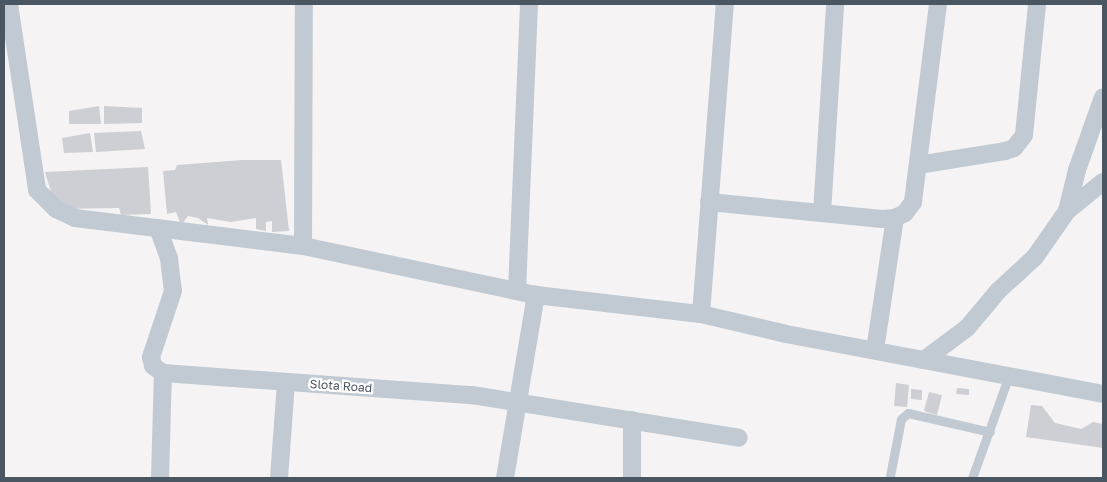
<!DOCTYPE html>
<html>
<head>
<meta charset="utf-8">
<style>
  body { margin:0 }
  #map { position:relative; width:1107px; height:482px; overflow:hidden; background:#f5f3f3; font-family:"Golos Text",sans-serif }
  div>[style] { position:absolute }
  .building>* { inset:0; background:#cdcfd5 }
  .lane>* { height:9px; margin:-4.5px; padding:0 4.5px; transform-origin:4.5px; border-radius:4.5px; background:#c1cad2 }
  .street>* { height:18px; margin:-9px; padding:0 9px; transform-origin:9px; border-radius:9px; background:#c1cad2 }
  span { translate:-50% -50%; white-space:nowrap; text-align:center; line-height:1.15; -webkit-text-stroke:4.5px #fff; paint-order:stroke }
  .street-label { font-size:12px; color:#4a5661 }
  .frame { position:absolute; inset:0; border:5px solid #4a5661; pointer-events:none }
</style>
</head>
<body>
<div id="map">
  <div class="building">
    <i style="clip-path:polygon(99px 106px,101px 124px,69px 124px,69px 111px)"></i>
    <i style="clip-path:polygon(104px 106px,142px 108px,142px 123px,104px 124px)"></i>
    <i style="clip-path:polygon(141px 131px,145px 149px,96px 152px,94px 133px)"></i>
    <i style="clip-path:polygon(90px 133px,93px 152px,64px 153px,62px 138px)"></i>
    <i style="clip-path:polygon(243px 160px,281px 160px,289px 231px,272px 232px,272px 221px,266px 222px,266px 231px,256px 229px,256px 218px,231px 222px,207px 218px,208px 225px,198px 218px,188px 216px,181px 225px,176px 212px,167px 214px,163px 171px,175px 170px,177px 165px)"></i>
    <i style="clip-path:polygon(148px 167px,151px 214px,121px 215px,119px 208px,56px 209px,45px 172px)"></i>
    <i style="clip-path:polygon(896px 383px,909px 385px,907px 407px,894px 406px)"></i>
    <i style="clip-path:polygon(957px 388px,969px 389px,969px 395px,956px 394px)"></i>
    <i style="clip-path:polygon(911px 389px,922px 390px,922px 400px,911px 399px)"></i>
    <i style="clip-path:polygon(929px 392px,942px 395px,937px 415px,924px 411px)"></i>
    <i style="clip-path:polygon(1031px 405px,1042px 406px,1055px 423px,1081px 429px,1093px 422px,1103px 424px,1103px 448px,1026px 437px)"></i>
  </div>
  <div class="lane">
    <i style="left:890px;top:476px;width:58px;rotate:-79.1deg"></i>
    <i style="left:901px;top:419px;width:9px;rotate:-41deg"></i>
    <i style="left:908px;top:413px;width:84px;rotate:13deg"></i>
    <i style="left:972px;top:478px;width:109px;rotate:-70.2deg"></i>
  </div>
  <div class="street">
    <i style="left:9px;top:4px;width:188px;rotate:81.4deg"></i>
    <i style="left:37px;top:190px;width:27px;rotate:45deg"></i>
    <i style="left:56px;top:209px;width:21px;rotate:25deg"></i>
    <i style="left:75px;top:218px;width:230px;rotate:7deg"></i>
    <i style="left:303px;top:246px;width:238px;rotate:11.9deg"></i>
    <i style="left:536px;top:295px;width:166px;rotate:6.6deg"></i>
    <i style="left:701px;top:314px;width:87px;rotate:13.2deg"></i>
    <i style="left:786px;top:334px;width:323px;rotate:10.7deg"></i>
    <i style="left:918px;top:165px;width:88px;rotate:-9.1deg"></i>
    <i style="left:1005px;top:151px;width:9px;rotate:-18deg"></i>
    <i style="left:1014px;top:148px;width:16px;rotate:-52deg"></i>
    <i style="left:1024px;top:135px;width:132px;rotate:-84.3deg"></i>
    <i style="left:709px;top:202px;width:174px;rotate:5.6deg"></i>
    <i style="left:882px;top:219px;width:13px;rotate:-4deg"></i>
    <i style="left:895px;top:218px;width:11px;rotate:-27deg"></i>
    <i style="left:905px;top:213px;width:14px;rotate:-54deg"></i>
    <i style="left:913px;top:202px;width:200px;rotate:-82.8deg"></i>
    <i style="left:1067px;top:211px;width:46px;rotate:-38.9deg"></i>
    <i style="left:822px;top:213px;width:209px;rotate:-86.4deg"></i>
    <i style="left:158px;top:228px;width:33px;rotate:70deg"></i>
    <i style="left:169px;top:259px;width:32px;rotate:83deg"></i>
    <i style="left:173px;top:291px;width:70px;rotate:108.4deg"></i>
    <i style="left:151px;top:357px;width:9px;rotate:77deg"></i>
    <i style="left:153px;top:366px;width:12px;rotate:35deg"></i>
    <i style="left:303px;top:246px;width:242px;rotate:-89.8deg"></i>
    <i style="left:517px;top:291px;width:287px;rotate:-87.6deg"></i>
    <i style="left:701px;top:314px;width:311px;rotate:-85.6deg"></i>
    <i style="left:875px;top:350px;width:134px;rotate:-81.4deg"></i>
    <i style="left:924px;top:360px;width:54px;rotate:-36.7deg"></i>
    <i style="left:967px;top:328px;width:48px;rotate:-50deg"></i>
    <i style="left:998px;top:291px;width:50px;rotate:-42.6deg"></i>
    <i style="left:1035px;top:257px;width:56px;rotate:-55.2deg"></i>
    <i style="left:1067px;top:211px;width:42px;rotate:-76.3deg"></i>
    <i style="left:1077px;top:170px;width:77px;rotate:-70.4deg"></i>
    <i style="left:163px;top:373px;width:310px;rotate:4.1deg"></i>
    <i style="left:472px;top:395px;width:270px;rotate:9.1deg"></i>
    <i style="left:160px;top:478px;width:105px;rotate:-88.4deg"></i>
    <i style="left:279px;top:478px;width:96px;rotate:-85.8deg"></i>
    <i style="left:505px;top:478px;width:186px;rotate:-80.4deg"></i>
    <i style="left:632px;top:478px;width:58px;rotate:-90deg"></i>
  </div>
  <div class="street-label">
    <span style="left:341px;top:386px;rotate:4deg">Slota Road</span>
  </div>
  <div class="frame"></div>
</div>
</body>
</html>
